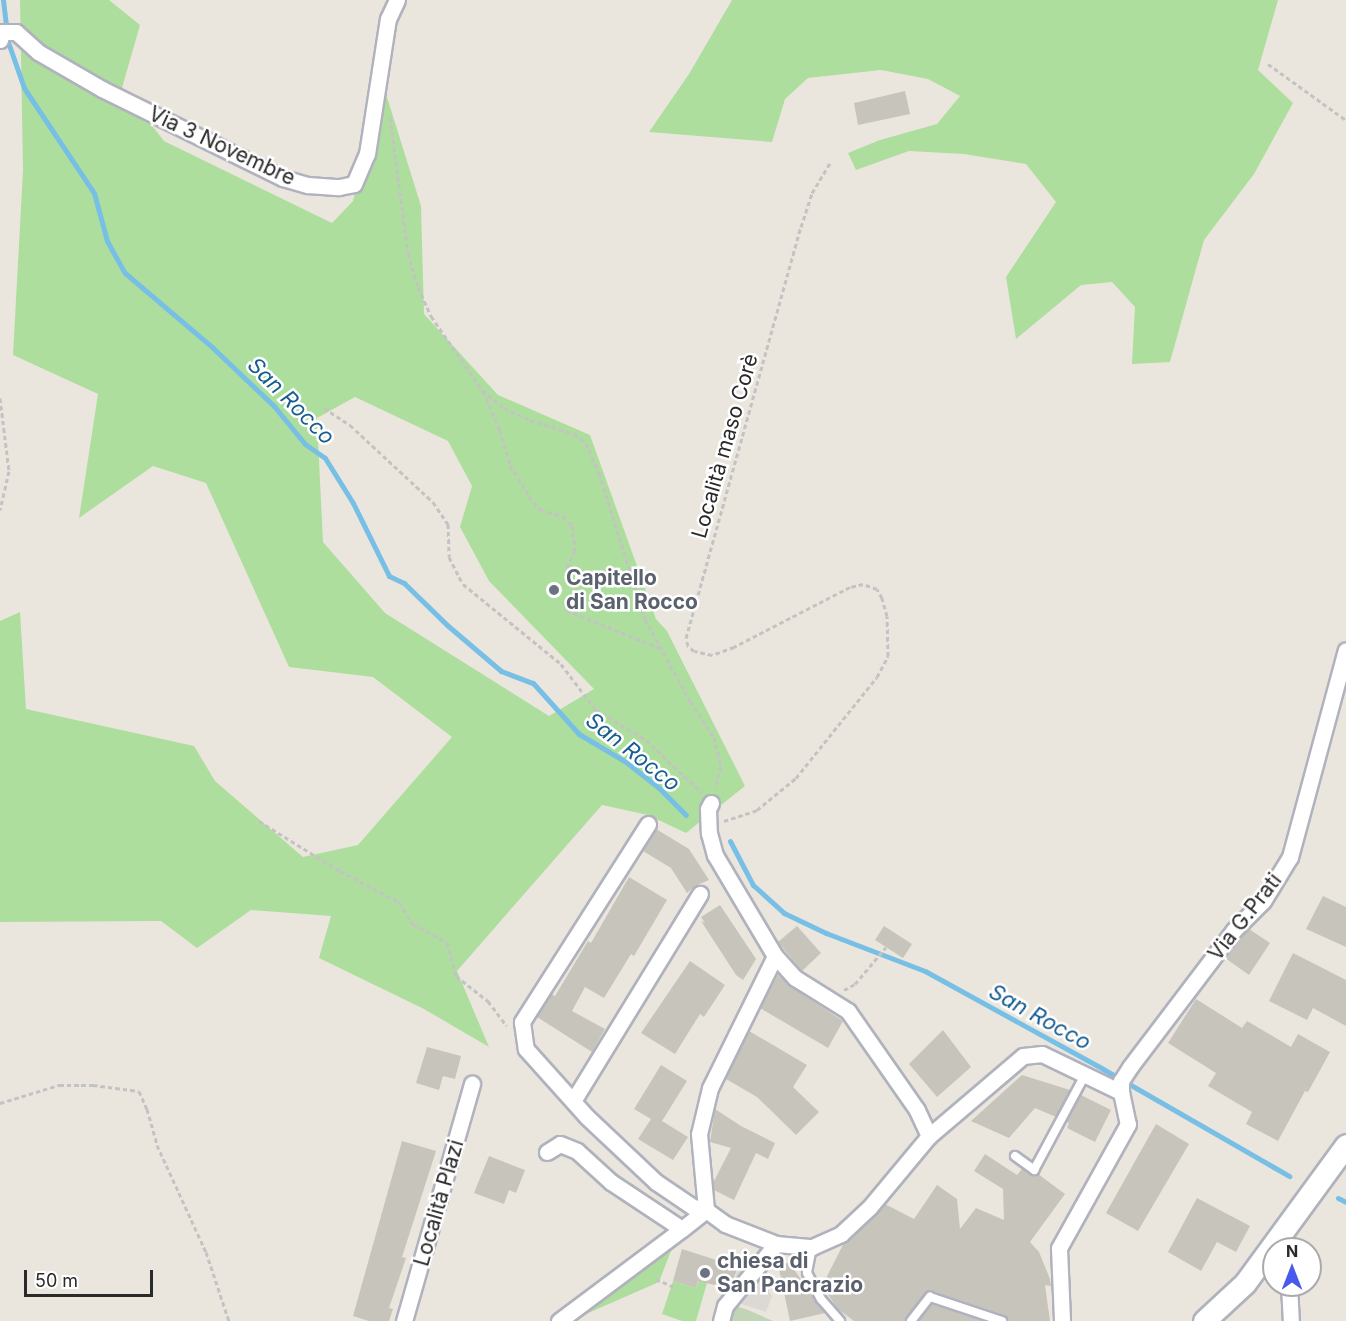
<!DOCTYPE html>
<html>
<head>
<meta charset="utf-8">
<style>
  body { margin:0 }
  #map { position:relative; width:1346px; height:1321px; overflow:hidden; background:#ebe6dd; font-family:Inter,sans-serif }
  div>[style] { position:absolute }
  .green>* { inset:0; background:#aede9d }
  .cemetery>* { inset:0; background:#c2d4b6 }
  .plaza>* { inset:0; background:#dcd9d4 }
  .stream>* { height:5px; margin:-2.5px; padding:0 2.5px; transform-origin:2.5px; border-radius:2.5px; background:#78bfe6 }
  .building>* { inset:0; background:#c7c4bc }
  .path>* { height:3px; margin-top:-1.5px; transform-origin:0; background:repeating-linear-gradient(90deg,#c3c3c3 0 4.5px,transparent 0 7.5px) }
  .roads { filter:drop-shadow(2px 0 #b0b2bd) drop-shadow(-2px 0 #b0b2bd) drop-shadow(0 2px #b0b2bd) drop-shadow(0 -2px #b0b2bd) }
  .lane>* { height:8px; margin:-4px; padding:0 4px; transform-origin:4px; border-radius:4px; background:#fff }
  .street>* { height:15px; margin:-7.5px; padding:0 7.5px; transform-origin:7.5px; border-radius:7.5px; background:#fff }
  .secondary>* { height:21px; margin:-10.5px; padding:0 10.5px; transform-origin:10.5px; border-radius:10.5px; background:#fff }
  .dots>* { width:16px; height:16px; translate:-50% -50%; box-sizing:border-box; border:3px solid #fff; border-radius:50% }
  span { translate:-50% -50%; white-space:nowrap; text-align:center; line-height:1.15; -webkit-text-stroke:5px #fff; paint-order:stroke }
  .street-label { font-size:21px; color:#2a2a2a }
  .worship-label { font-size:21px; color:#5b616d; font-weight:700 }
  .left { translate:0 -50%; text-align:left }
  .water-label { font-size:22px; color:#175d91; font-style:italic }
  .north { position:absolute; left:1262px; top:1237px; width:60px; height:60px; box-sizing:border-box; background:#fff; border:2px solid #aaa; border-radius:50%; rotate:0deg; font-size:16px; font-weight:700; line-height:24px; text-align:center; color:#2a2a2a }
  .north::after { content:''; display:block; margin:auto; width:21px; height:27px; background:#4959ed; clip-path:polygon(50% 0,100% 100%,50% 72%,0 100%) }
  .scale { position:absolute; left:24px; top:1270px; width:129px; height:27px; box-sizing:border-box; border:3px solid #2a2a2a; border-top:0; padding-left:8px; font-size:18px; line-height:21px; white-space:nowrap; color:#2a2a2a; -webkit-text-stroke:4px #fff; paint-order:stroke }
</style>
</head>
<body>
<div id="map">
  <div class="green">
    <i style="clip-path:polygon(evenodd,20px 0,109px 0,140px 25px,122px 88px,164px 141px,332px 223px,353px 201px,382px 81px,421px 206px,424px 314px,498px 395px,590px 435px,656px 619px,667px 631px,745px 786px,686px 833px,648px 815px,602px 805px,457px 971px,489px 1047px,424px 1009px,319px 958px,331px 916px,251px 910px,197px 948px,161px 921px,0 922px,0 621px,20px 612px,26px 709px,194px 746px,215px 781px,303px 857px,358px 845px,452px 737px,373px 677px,289px 667px,206px 483px,153px 466px,79px 518px,98px 394px,13px 355px,23px 170px,20px 0,355px 397px,448px 441px,472px 486px,460px 527px,489px 581px,594px 689px,549px 716px,385px 613px,323px 542px,317px 418px,355px 397px)"></i>
    <i style="clip-path:polygon(732px 0,1278px 0,1258px 70px,1293px 103px,1254px 174px,1204px 240px,1170px 362px,1132px 364px,1135px 307px,1112px 282px,1081px 285px,1016px 339px,1006px 277px,1056px 202px,1026px 164px,964px 154px,909px 151px,856px 170px,848px 153px,880px 140px,937px 124px,960px 96px,928px 79px,881px 70px,808px 78px,785px 99px,772px 142px,649px 132px,689px 74px)"></i>
    <i style="clip-path:polygon(674px 1243px,659px 1282px,570px 1321px)"></i>
    <i style="clip-path:polygon(699px 1280px,707px 1283px,696px 1321px,682px 1321px,662px 1314px,673px 1281px,696px 1288px)"></i>
  </div>
  <div class="cemetery">
    <i style="clip-path:polygon(733px 1305px,748px 1310px,773px 1321px,727px 1321px)"></i>
  </div>
  <div class="plaza">
    <i style="clip-path:polygon(738px 1267px,768px 1277px,766px 1286px,772px 1296px,766px 1312px,729px 1300px)"></i>
  </div>
  <div class="stream">
    <i style="left:3px;top:0;width:42px;rotate:83.2deg"></i>
    <i style="left:8px;top:42px;width:49px;rotate:70.8deg"></i>
    <i style="left:24px;top:88px;width:126px;rotate:56.3deg"></i>
    <i style="left:94px;top:193px;width:50px;rotate:74.8deg"></i>
    <i style="left:107px;top:241px;width:37px;rotate:61deg"></i>
    <i style="left:125px;top:273px;width:116px;rotate:40.4deg"></i>
    <i style="left:213px;top:348px;width:84px;rotate:43.6deg"></i>
    <i style="left:274px;top:406px;width:49px;rotate:50.8deg"></i>
    <i style="left:305px;top:444px;width:24px;rotate:35deg"></i>
    <i style="left:325px;top:458px;width:53px;rotate:58.1deg"></i>
    <i style="left:353px;top:503px;width:81px;rotate:63.7deg"></i>
    <i style="left:389px;top:576px;width:17px;rotate:25deg"></i>
    <i style="left:404px;top:583px;width:60px;rotate:44.3deg"></i>
    <i style="left:447px;top:625px;width:71px;rotate:40.4deg"></i>
    <i style="left:501px;top:671px;width:34px;rotate:21deg"></i>
    <i style="left:533px;top:683px;width:69px;rotate:48deg"></i>
    <i style="left:579px;top:734px;width:55px;rotate:30.8deg"></i>
    <i style="left:626px;top:762px;width:42px;rotate:38.2deg"></i>
    <i style="left:659px;top:788px;width:38px;rotate:45deg"></i>
    <i style="left:730px;top:841px;width:50px;rotate:62.4deg"></i>
    <i style="left:753px;top:885px;width:42px;rotate:42.1deg"></i>
    <i style="left:784px;top:913px;width:47px;rotate:25.5deg"></i>
    <i style="left:826px;top:933px;width:106px;rotate:21deg"></i>
    <i style="left:925px;top:971px;width:203px;rotate:28.8deg"></i>
    <i style="left:1103px;top:1069px;width:215px;rotate:29.9deg"></i>
    <i style="left:1338px;top:1198px;width:9px;rotate:27deg"></i>
  </div>
  <div class="building">
    <i style="clip-path:polygon(905px 91px,910px 114px,858px 125px,854px 103px)"></i>
    <i style="clip-path:polygon(656px 829px,689px 849px,709px 880px,695px 886px,687px 893px,671px 868px,643px 851px)"></i>
    <i style="clip-path:polygon(629px 877px,667px 900px,634px 956px,631px 954px,604px 998px,585px 987px,572px 1011px,605px 1029px,592px 1052px,537px 1017px,551px 994px,555px 996px,588px 941px,591px 943px)"></i>
    <i style="clip-path:polygon(1323px 896px,1346px 907px,1346px 947px,1306px 929px)"></i>
    <i style="clip-path:polygon(720px 905px,756px 959px,743px 980px,736px 975px,701px 921px,705px 923px,701px 917px)"></i>
    <i style="clip-path:polygon(797px 926px,821px 953px,802px 971px,778px 942px)"></i>
    <i style="clip-path:polygon(884px 926px,912px 944px,903px 958px,875px 940px)"></i>
    <i style="clip-path:polygon(1249px 929px,1270px 943px,1249px 975px,1225px 958px)"></i>
    <i style="clip-path:polygon(1293px 953px,1346px 980px,1346px 1026px,1313px 1008px,1307px 1020px,1269px 1001px)"></i>
    <i style="clip-path:polygon(690px 961px,725px 985px,704px 1017px,700px 1014px,675px 1054px,641px 1033px)"></i>
    <i style="clip-path:polygon(778px 975px,790px 986px,843px 1021px,828px 1048px,760px 1008px)"></i>
    <i style="clip-path:polygon(1196px 999px,1242px 1028px,1247px 1021px,1291px 1047px,1298px 1034px,1330px 1052px,1308px 1092px,1305px 1091px,1278px 1141px,1246px 1124px,1252px 1112px,1208px 1086px,1216px 1073px,1168px 1043px)"></i>
    <i style="clip-path:polygon(943px 1030px,971px 1067px,937px 1097px,909px 1064px)"></i>
    <i style="clip-path:polygon(749px 1031px,807px 1065px,793px 1087px,819px 1112px,796px 1135px,757px 1097px,726px 1079px)"></i>
    <i style="clip-path:polygon(427px 1047px,461px 1056px,455px 1079px,443px 1076px,439px 1090px,416px 1083px)"></i>
    <i style="clip-path:polygon(661px 1065px,687px 1081px,662px 1121px,688px 1137px,673px 1160px,638px 1139px,651px 1119px,634px 1109px)"></i>
    <i style="clip-path:polygon(1022px 1075px,1070px 1090px,1056px 1117px,1035px 1108px,1009px 1138px,971px 1121px)"></i>
    <i style="clip-path:polygon(1081px 1095px,1111px 1110px,1095px 1142px,1067px 1128px,1069px 1123px,1067px 1122px)"></i>
    <i style="clip-path:polygon(715px 1109px,741px 1126px,775px 1143px,768px 1159px,756px 1153px,734px 1200px,714px 1190px,713px 1183px,731px 1148px,710px 1142px)"></i>
    <i style="clip-path:polygon(1156px 1124px,1189px 1144px,1138px 1231px,1106px 1213px)"></i>
    <i style="clip-path:polygon(402px 1141px,436px 1151px,402px 1257px,406px 1258px,389px 1308px,393px 1309px,389px 1321px,369px 1321px,353px 1316px)"></i>
    <i style="clip-path:polygon(985px 1154px,1017px 1175px,1022px 1169px,1033px 1176px,1038px 1174px,1065px 1194px,1030px 1242px,1039px 1252px,1050px 1279px,1051px 1286px,1045px 1285px,1050px 1321px,1008px 1321px,1004px 1315px,931px 1291px,925px 1293px,905px 1321px,854px 1321px,838px 1309px,819px 1282px,825px 1280px,844px 1243px,885px 1204px,914px 1219px,937px 1185px,957px 1199px,960px 1229px,976px 1208px,1004px 1220px,1003px 1189px,974px 1171px)"></i>
    <i style="clip-path:polygon(489px 1156px,525px 1170px,516px 1193px,509px 1190px,504px 1204px,474px 1193px)"></i>
    <i style="clip-path:polygon(1197px 1198px,1250px 1226px,1236px 1252px,1217px 1242px,1201px 1271px,1168px 1252px)"></i>
    <i style="clip-path:polygon(682px 1249px,738px 1267px,733px 1280px,727px 1288px,698px 1281px,696px 1288px,673px 1281px)"></i>
    <i style="clip-path:polygon(790px 1263px,816px 1302px,825px 1313px,790px 1321px,778px 1264px)"></i>
    <i style="clip-path:polygon(932px 1304px,983px 1321px,919px 1321px)"></i>
  </div>
  <div class="path">
    <i style="left:1268px;top:64px;width:96px;rotate:35.7deg"></i>
    <i style="left:390px;top:117px;width:137px;rotate:82.5deg"></i>
    <i style="left:408px;top:253px;width:35px;rotate:74deg"></i>
    <i style="left:418px;top:287px;width:32px;rotate:66deg"></i>
    <i style="left:431px;top:316px;width:90px;rotate:55.4deg"></i>
    <i style="left:482px;top:390px;width:28px;rotate:39deg"></i>
    <i style="left:504px;top:408px;width:29px;rotate:25deg"></i>
    <i style="left:530px;top:420px;width:46px;rotate:17.7deg"></i>
    <i style="left:574px;top:434px;width:15px;rotate:37deg"></i>
    <i style="left:586px;top:443px;width:33px;rotate:67deg"></i>
    <i style="left:599px;top:473px;width:153px;rotate:72.5deg"></i>
    <i style="left:645px;top:619px;width:94px;rotate:61.2deg"></i>
    <i style="left:690px;top:701px;width:43px;rotate:56.3deg"></i>
    <i style="left:714px;top:737px;width:30px;rotate:76deg"></i>
    <i style="left:721px;top:766px;width:23px;rotate:105deg"></i>
    <i style="left:483px;top:391px;width:43px;rotate:66.4deg"></i>
    <i style="left:500px;top:430px;width:36px;rotate:74deg"></i>
    <i style="left:510px;top:465px;width:36px;rotate:58deg"></i>
    <i style="left:529px;top:496px;width:18px;rotate:52deg"></i>
    <i style="left:540px;top:510px;width:24px;rotate:15deg"></i>
    <i style="left:563px;top:516px;width:13px;rotate:45deg"></i>
    <i style="left:572px;top:525px;width:25px;rotate:83deg"></i>
    <i style="left:575px;top:550px;width:20px;rotate:114deg"></i>
    <i style="left:567px;top:568px;width:26px;rotate:69deg"></i>
    <i style="left:576px;top:592px;width:15px;rotate:138deg"></i>
    <i style="left:565px;top:602px;width:8px;rotate:83deg"></i>
    <i style="left:566px;top:610px;width:104px;rotate:22.1deg"></i>
    <i style="left:0;top:398px;width:74px;rotate:83deg"></i>
    <i style="left:9px;top:471px;width:40px;rotate:103deg"></i>
    <i style="left:324px;top:408px;width:31px;rotate:33deg"></i>
    <i style="left:350px;top:425px;width:113px;rotate:42.9deg"></i>
    <i style="left:433px;top:502px;width:27px;rotate:56deg"></i>
    <i style="left:448px;top:524px;width:33px;rotate:88deg"></i>
    <i style="left:449px;top:557px;width:30px;rotate:63deg"></i>
    <i style="left:463px;top:584px;width:127px;rotate:39.2deg"></i>
    <i style="left:561px;top:664px;width:56px;rotate:52.9deg"></i>
    <i style="left:595px;top:709px;width:60px;rotate:31.3deg"></i>
    <i style="left:646px;top:740px;width:77px;rotate:43.4deg"></i>
    <i style="left:259px;top:821px;width:95px;rotate:31.7deg"></i>
    <i style="left:340px;top:871px;width:67px;rotate:27.7deg"></i>
    <i style="left:399px;top:902px;width:26px;rotate:58deg"></i>
    <i style="left:413px;top:924px;width:38px;rotate:28deg"></i>
    <i style="left:447px;top:942px;width:35px;rotate:75deg"></i>
    <i style="left:456px;top:976px;width:41px;rotate:38deg"></i>
    <i style="left:488px;top:1001px;width:31px;rotate:53deg"></i>
    <i style="left:724px;top:821px;width:35px;rotate:-18deg"></i>
    <i style="left:757px;top:810px;width:50px;rotate:-39.4deg"></i>
    <i style="left:796px;top:778px;width:129px;rotate:-51.3deg"></i>
    <i style="left:877px;top:677px;width:24px;rotate:-62deg"></i>
    <i style="left:888px;top:656px;width:40px;rotate:-91.4deg"></i>
    <i style="left:887px;top:616px;width:19px;rotate:-106deg"></i>
    <i style="left:882px;top:598px;width:10px;rotate:-119deg"></i>
    <i style="left:877px;top:589px;width:15px;rotate:-160deg"></i>
    <i style="left:863px;top:584px;width:13px;rotate:167deg"></i>
    <i style="left:850px;top:587px;width:131px;rotate:152.7deg"></i>
    <i style="left:734px;top:647px;width:23px;rotate:160deg"></i>
    <i style="left:712px;top:655px;width:18px;rotate:-167deg"></i>
    <i style="left:694px;top:651px;width:8px;rotate:-140deg"></i>
    <i style="left:688px;top:646px;width:8px;rotate:-104deg"></i>
    <i style="left:686px;top:638px;width:427px;rotate:-74.4deg"></i>
    <i style="left:801px;top:227px;width:36px;rotate:-72deg"></i>
    <i style="left:812px;top:193px;width:37px;rotate:-59deg"></i>
    <i style="left:844px;top:990px;width:13px;rotate:-29deg"></i>
    <i style="left:855px;top:984px;width:48px;rotate:-50deg"></i>
    <i style="left:0;top:1103px;width:62px;rotate:-17deg"></i>
    <i style="left:59px;top:1085px;width:34px"></i>
    <i style="left:93px;top:1085px;width:46px;rotate:7.4deg"></i>
    <i style="left:139px;top:1091px;width:20px;rotate:66deg"></i>
    <i style="left:147px;top:1109px;width:37px;rotate:74deg"></i>
    <i style="left:157px;top:1145px;width:118px;rotate:65.4deg"></i>
    <i style="left:206px;top:1252px;width:73px;rotate:71.6deg"></i>
    <i style="left:656px;top:1279px;width:20px;rotate:24deg"></i>
  </div>
  <div class="roads">
    <div class="lane">
      <i style="left:1015px;top:1156px;width:24px;rotate:36deg"></i>
      <i style="left:1034px;top:1170px;width:108px;rotate:-61.8deg"></i>
      <i style="left:812px;top:1247px;width:26px;rotate:101deg"></i>
      <i style="left:807px;top:1273px;width:30px;rotate:62deg"></i>
      <i style="left:821px;top:1299px;width:29px;rotate:49deg"></i>
      <i style="left:911px;top:1321px;width:31px;rotate:-52deg"></i>
      <i style="left:930px;top:1297px;width:76px;rotate:18.4deg"></i>
    </div>
    <div class="street">
      <i style="left:0;top:40px;width:8px;rotate:-76deg"></i>
      <i style="left:2px;top:32px;width:14px"></i>
      <i style="left:16px;top:32px;width:30px;rotate:42deg"></i>
      <i style="left:38px;top:52px;width:74px;rotate:30deg"></i>
      <i style="left:102px;top:89px;width:202px;rotate:26.2deg"></i>
      <i style="left:283px;top:178px;width:26px;rotate:16deg"></i>
      <i style="left:308px;top:185px;width:31px;rotate:4deg"></i>
      <i style="left:339px;top:187px;width:15px;rotate:-11deg"></i>
      <i style="left:354px;top:184px;width:33px;rotate:-67deg"></i>
      <i style="left:367px;top:154px;width:137px;rotate:-81.2deg"></i>
      <i style="left:388px;top:19px;width:21px;rotate:-65deg"></i>
      <i style="left:711px;top:803px;width:7px;rotate:117deg"></i>
      <i style="left:708px;top:809px;width:24px;rotate:88deg"></i>
      <i style="left:709px;top:833px;width:23px;rotate:75deg"></i>
      <i style="left:715px;top:855px;width:117px;rotate:59.3deg"></i>
      <i style="left:648px;top:824px;width:235px;rotate:122.5deg"></i>
      <i style="left:522px;top:1022px;width:27px;rotate:82deg"></i>
      <i style="left:526px;top:1049px;width:91px;rotate:48.1deg"></i>
      <i style="left:587px;top:1117px;width:95px;rotate:43.3deg"></i>
      <i style="left:656px;top:1182px;width:45px;rotate:34deg"></i>
      <i style="left:693px;top:1207px;width:13px;rotate:13deg"></i>
      <i style="left:1121px;top:1092px;width:11px;rotate:-90deg"></i>
      <i style="left:1121px;top:1081px;width:17px;rotate:-57deg"></i>
      <i style="left:1130px;top:1067px;width:172px;rotate:-52.8deg"></i>
      <i style="left:1234px;top:930px;width:41px;rotate:-45deg"></i>
      <i style="left:1263px;top:901px;width:52px;rotate:-58.5deg"></i>
      <i style="left:1290px;top:857px;width:214px;rotate:-74.9deg"></i>
      <i style="left:573px;top:1101px;width:243px;rotate:-58.5deg"></i>
      <i style="left:929px;top:1136px;width:29px;rotate:-115deg"></i>
      <i style="left:917px;top:1110px;width:121px;rotate:-124.9deg"></i>
      <i style="left:848px;top:1011px;width:62px;rotate:-148.1deg"></i>
      <i style="left:795px;top:978px;width:30px;rotate:-132deg"></i>
      <i style="left:775px;top:956px;width:147px;rotate:116.2deg"></i>
      <i style="left:710px;top:1088px;width:47px;rotate:103.4deg"></i>
      <i style="left:699px;top:1134px;width:76px;rotate:84.7deg"></i>
      <i style="left:706px;top:1210px;width:24px;rotate:36deg"></i>
      <i style="left:725px;top:1224px;width:55px;rotate:21.4deg"></i>
      <i style="left:776px;top:1244px;width:36px;rotate:5deg"></i>
      <i style="left:812px;top:1247px;width:32px;rotate:-24deg"></i>
      <i style="left:841px;top:1234px;width:38px;rotate:-43deg"></i>
      <i style="left:869px;top:1208px;width:94px;rotate:-50.2deg"></i>
      <i style="left:929px;top:1136px;width:123px;rotate:-40.4deg"></i>
      <i style="left:1023px;top:1056px;width:19px;rotate:-6deg"></i>
      <i style="left:1042px;top:1054px;width:88px;rotate:25.7deg"></i>
      <i style="left:1121px;top:1092px;width:33px;rotate:78deg"></i>
      <i style="left:1128px;top:1124px;width:142px;rotate:119.1deg"></i>
      <i style="left:1059px;top:1248px;width:73px;rotate:87.6deg"></i>
      <i style="left:547px;top:1152px;width:15px;rotate:-32deg"></i>
      <i style="left:560px;top:1144px;width:18px;rotate:22deg"></i>
      <i style="left:577px;top:1151px;width:46px;rotate:42.4deg"></i>
      <i style="left:611px;top:1182px;width:85px;rotate:33.5deg"></i>
      <i style="left:682px;top:1229px;width:31px;rotate:-38deg"></i>
      <i style="left:1289px;top:1285px;width:36px;rotate:87deg"></i>
      <i style="left:404px;top:1321px;width:247px;rotate:-74deg"></i>
      <i style="left:559px;top:1321px;width:154px;rotate:-36.8deg"></i>
      <i style="left:721px;top:1321px;width:16px;rotate:-75deg"></i>
      <i style="left:725px;top:1306px;width:80px;rotate:-50.6deg"></i>
    </div>
    <div class="secondary">
      <i style="left:1204px;top:1321px;width:56px;rotate:-42.8deg"></i>
      <i style="left:1245px;top:1283px;width:171px;rotate:-53.8deg"></i>
    </div>
  </div>
  <div class="dots">
    <i style="left:554px;top:590px;background:#6b7280"></i>
    <i style="left:705px;top:1273px;background:#6b7280"></i>
  </div>
  <div class="street-label">
    <span style="left:222px;top:146px;rotate:25deg">Via 3 Novembre</span>
    <span style="left:725px;top:446px;rotate:-74deg">Località maso Corè</span>
    <span style="left:1245px;top:917px;rotate:-52deg">Via G.Prati</span>
    <span style="left:439px;top:1203px;rotate:-74deg">Località Plazi</span>
  </div>
  <div class="worship-label">
    <span class="left" style="left:566px;top:590px">Capitello<br>di San Rocco</span>
    <span class="left" style="left:717px;top:1273px">chiesa di<br>San Pancrazio</span>
  </div>
  <div class="water-label">
    <span style="left:291px;top:401px;rotate:45deg">San Rocco</span>
    <span style="left:633px;top:752px;rotate:38deg">San Rocco</span>
    <span style="left:1040px;top:1017px;rotate:29deg">San Rocco</span>
  </div>
  <div class="north">N</div>
  <div class="scale">50 m</div>
</div>
</body>
</html>
